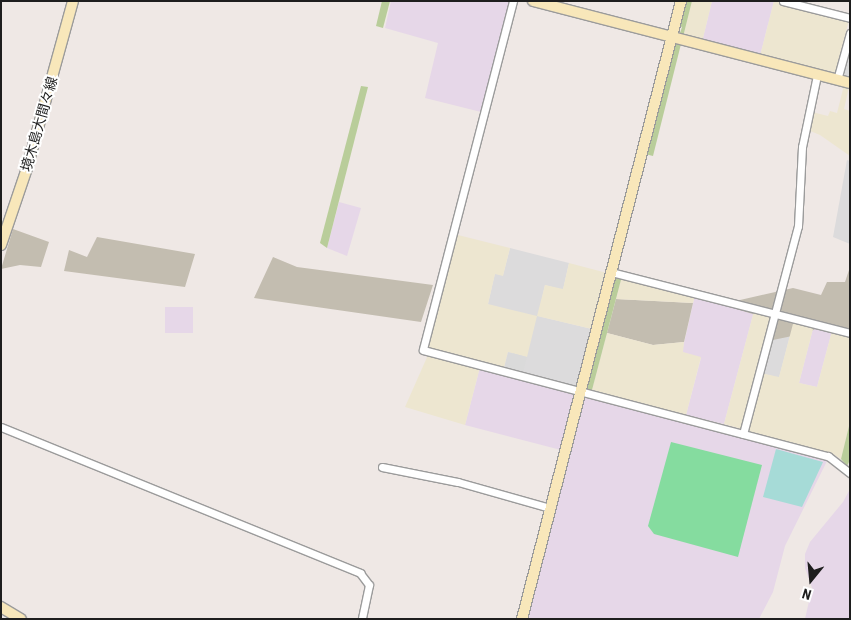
<!DOCTYPE html>
<html>
<head>
<meta charset="utf-8">
<style>
  body { margin:0 }
  #map { position:relative; width:851px; height:620px; overflow:hidden; background:#efe8e5; font-family:"Roboto Condensed","Noto Sans JP",sans-serif }
  div>[style] { position:absolute }
  .residential>* { inset:0; background:#dcdbdc }
  .industrial>* { inset:0; background:#e6d7e8 }
  .construction>* { inset:0; background:#c3bdb0 }
  .farmland>* { inset:0; background:#ede6d0 }
  .forest>* { inset:0; background:#b9cd9a }
  .pitch>* { inset:0; background:#85dc9f }
  .parking>* { inset:0; background:#dadada }
  .water>* { inset:0; background:#a6dbd7 }
  .roads { filter:drop-shadow(1px 0 #9b9b9b) drop-shadow(-1px 0 #9b9b9b) drop-shadow(0 1px #9b9b9b) drop-shadow(0 -1px #9b9b9b) }
  .street>* { height:7px; margin:-3.5px; padding:0 3.5px; transform-origin:3.5px; border-radius:3.5px; background:#fff }
  .secondary>* { height:10px; margin:-5px; padding:0 5px; transform-origin:5px; border-radius:5px; background:#f8e7ba }
  span { translate:-50% -50%; white-space:nowrap; text-align:center; line-height:1.15; -webkit-text-stroke:4px #fff; paint-order:stroke }
  .street-label { font-size:14px; color:#1e1e1e }
  .frame { position:absolute; inset:0; border:2px solid #1e1e1e; pointer-events:none }
  .north { position:absolute; left:786px; top:555px; width:50px; height:50px; -webkit-text-stroke:4px #fff; paint-order:stroke; rotate:197deg; font-size:14px; font-weight:700; line-height:20px; text-align:center; color:#1e1e1e }
  .north::after { content:''; display:block; margin:auto; width:18px; height:22px; background:#1e1e1e; clip-path:polygon(50% 0,100% 100%,50% 72%,0 100%) }
</style>
</head>
<body>
<div id="map">
  <div class="residential">
    <i style="clip-path:polygon(847px 160px,850px 161px,850px 244px,833px 237px)"></i>
    <i style="clip-path:polygon(510px 248px,569px 263px,563px 290px,545px 285px,538px 316px,592px 329px,577px 387px,523px 373px,488px 304px,495px 273px,503px 275px)"></i>
    <i style="clip-path:polygon(775px 317px,794px 320px,779px 378px,761px 373px)"></i>
  </div>
  <div class="industrial">
    <i style="clip-path:polygon(391px 1px,510px 1px,481px 112px,425px 98px,438px 43px,385px 28px)"></i>
    <i style="clip-path:polygon(712px 1px,774px 1px,760px 56px,702px 42px)"></i>
    <i style="clip-path:polygon(339px 202px,361px 208px,347px 256px,327px 248px)"></i>
    <i style="clip-path:polygon(695px 295px,754px 311px,724px 424px,686px 415px,701px 358px,682px 352px)"></i>
    <i style="clip-path:polygon(165px 307px,193px 307px,193px 333px,165px 333px)"></i>
    <i style="clip-path:polygon(814px 325px,832px 331px,817px 387px,799px 383px)"></i>
    <i style="clip-path:polygon(480px 367px,576px 393px,561px 450px,465px 425px)"></i>
    <i style="clip-path:polygon(584px 396px,827px 461px,785px 546px,773px 592px,759px 619px,526px 619px)"></i>
    <i style="clip-path:polygon(850px 489px,850px 619px,805px 619px,812px 588px,805px 568px,805px 554px,810px 542px,843px 502px)"></i>
  </div>
  <div class="construction">
    <i style="clip-path:polygon(13px 229px,49px 242px,41px 267px,20px 265px,1px 269px)"></i>
    <i style="clip-path:polygon(97px 237px,195px 254px,185px 287px,64px 271px,69px 250px,87px 257px)"></i>
    <i style="clip-path:polygon(273px 257px,297px 267px,433px 285px,421px 322px,254px 298px)"></i>
    <i style="clip-path:polygon(850px 267px,850px 330px,824px 325px,807px 333px,763px 342px,756px 315px,736px 309px,740px 300px,793px 288px,821px 295px,827px 282px,845px 282px)"></i>
    <i style="clip-path:polygon(616px 299px,693px 303px,684px 342px,653px 345px,607px 333px)"></i>
  </div>
  <div class="farmland">
    <i style="clip-path:polygon(692px 1px,712px 1px,702px 42px,683px 37px)"></i>
    <i style="clip-path:polygon(774px 1px,849px 20px,835px 73px,831px 75px,760px 56px)"></i>
    <i style="clip-path:polygon(844px 85px,849px 87px,844px 109px,850px 111px,850px 156px,820px 135px,808px 130px,812px 112px,828px 116px,830px 111px,837px 113px)"></i>
    <i style="clip-path:polygon(458px 235px,510px 248px,503px 276px,495px 274px,488px 304px,537px 316px,545px 285px,563px 289px,569px 263px,607px 273px,592px 329px,537px 316px,527px 357px,508px 352px,504px 368px,430px 349px,427px 345px,455px 236px)"></i>
    <i style="clip-path:polygon(622px 276px,695px 295px,693px 303px,616px 299px)"></i>
    <i style="clip-path:polygon(754px 311px,772px 316px,742px 429px,724px 424px)"></i>
    <i style="clip-path:polygon(794px 320px,814px 325px,799px 383px,817px 387px,832px 331px,850px 336px,850px 422px,841px 459px,833px 454px,747px 431px,761px 373px,779px 377px)"></i>
    <i style="clip-path:polygon(607px 333px,653px 345px,684px 342px,683px 352px,701px 357px,686px 415px,592px 390px)"></i>
    <i style="clip-path:polygon(428px 355px,480px 367px,465px 425px,405px 407px)"></i>
  </div>
  <div class="forest">
    <i style="clip-path:polygon(382px 1px,390px 1px,383px 28px,376px 26px)"></i>
    <i style="clip-path:polygon(686px 1px,692px 1px,683px 37px,677px 32px,680px 33px,682px 27px,679px 26px)"></i>
    <i style="clip-path:polygon(675px 42px,681px 44px,653px 156px,645px 154px)"></i>
    <i style="clip-path:polygon(361px 86px,368px 87px,327px 248px,320px 243px)"></i>
    <i style="clip-path:polygon(615px 275px,622px 276px,592px 390px,585px 389px)"></i>
    <i style="clip-path:polygon(850px 422px,850px 460px,847px 466px,841px 459px)"></i>
  </div>
  <div class="pitch">
    <i style="clip-path:polygon(671px 442px,762px 465px,738px 557px,654px 534px,648px 526px)"></i>
  </div>
  <div class="parking">
    <i style="clip-path:polygon(850px 43px,850px 80px,841px 77px)"></i>
    <i style="clip-path:polygon(508px 352px,527px 357px,523px 373px,504px 368px)"></i>
  </div>
  <div class="water">
    <i style="clip-path:polygon(776px 449px,823px 462px,802px 507px,763px 497px)"></i>
  </div>
  <div class="roads">
    <div class="street">
      <i style="left:513px;top:1px;width:360px;rotate:104.5deg"></i>
      <i style="left:423px;top:350px;width:419px;rotate:14.7deg"></i>
      <i style="left:828px;top:456px;width:28px;rotate:38deg"></i>
      <i style="left:783px;top:1px;width:69px;rotate:14.2deg"></i>
      <i style="left:837px;top:80px;width:49px;rotate:-74.5deg"></i>
      <i style="left:611px;top:272px;width:247px;rotate:14.3deg"></i>
      <i style="left:1px;top:427px;width:388px;rotate:22.1deg"></i>
      <i style="left:360px;top:573px;width:15px;rotate:53deg"></i>
      <i style="left:369px;top:585px;width:35px;rotate:102deg"></i>
      <i style="left:743px;top:434px;width:215px;rotate:-75.2deg"></i>
      <i style="left:798px;top:226px;width:79px;rotate:-87.1deg"></i>
      <i style="left:802px;top:147px;width:74px;rotate:-78.2deg"></i>
      <i style="left:382px;top:467px;width:77px;rotate:11.2deg"></i>
      <i style="left:458px;top:482px;width:96px;rotate:15.8deg"></i>
    </div>
    <div class="secondary">
      <i style="left:533px;top:1px;width:327px;rotate:14.5deg"></i>
      <i style="left:1px;top:245px;width:81px;rotate:-71.3deg"></i>
      <i style="left:27px;top:168px;width:173px;rotate:-74.6deg"></i>
      <i style="left:1px;top:607px;width:23px;rotate:31deg"></i>
      <i style="left:522px;top:619px;width:638px;rotate:-75.57deg"></i>
    </div>
  </div>
  <div class="street-label">
    <span style="left:39px;top:124px;rotate:-74deg">境木島大間々線</span>
  </div>
  <div class="frame"></div>
  <div class="north">N</div>
</div>
</body>
</html>
